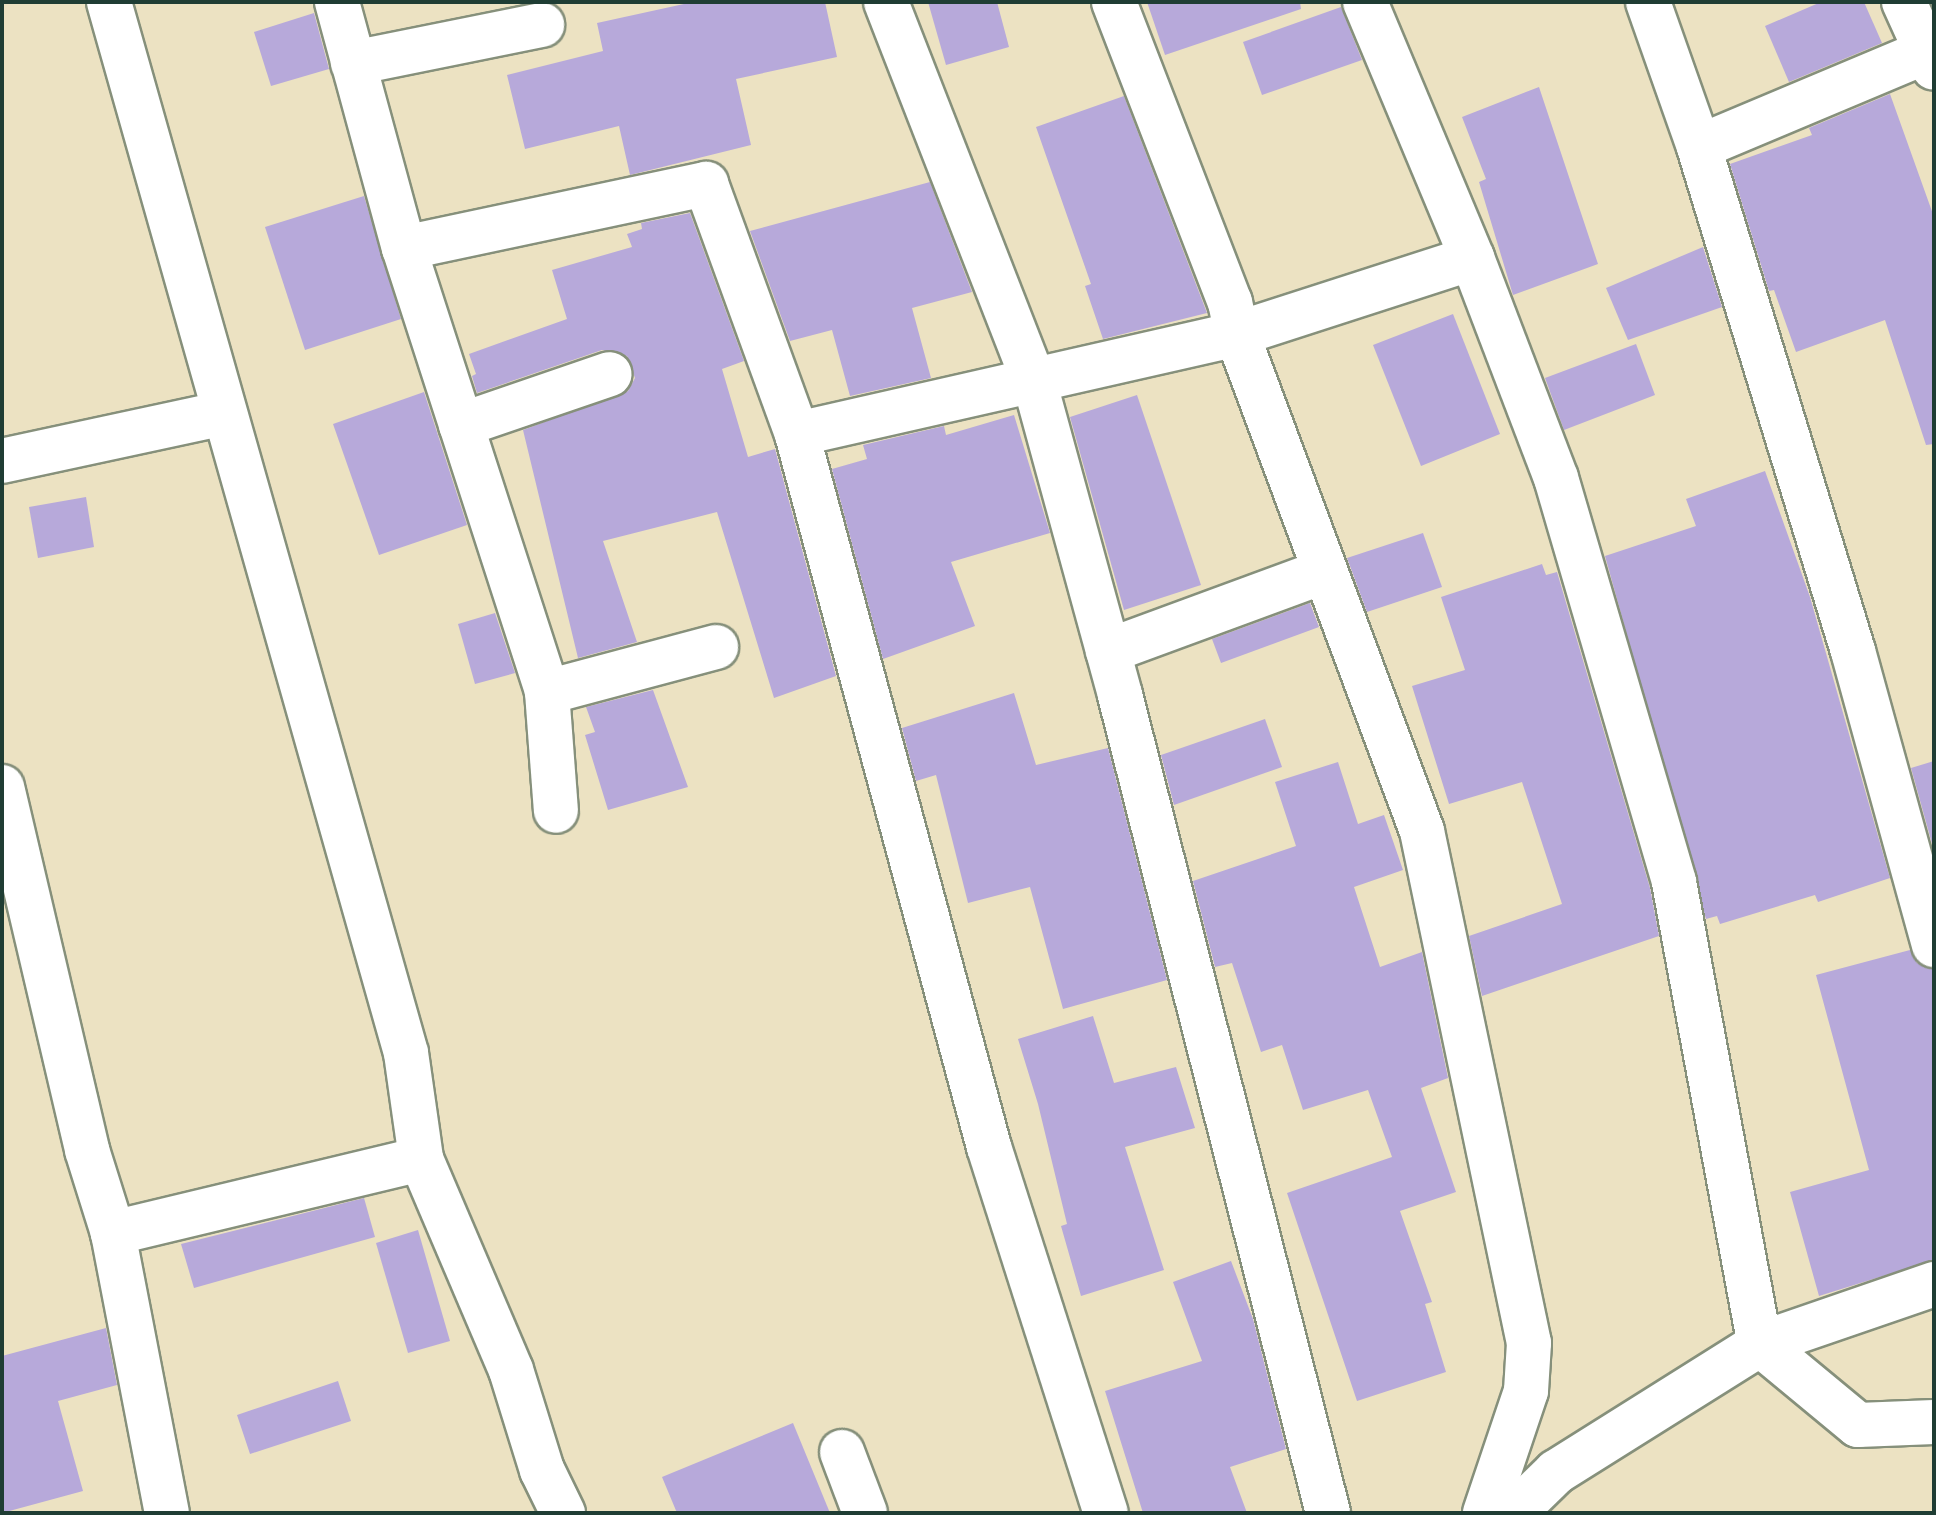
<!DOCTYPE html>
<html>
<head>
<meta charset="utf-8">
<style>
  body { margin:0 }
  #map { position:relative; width:1936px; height:1515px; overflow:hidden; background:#ece2c2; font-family:Dekko,sans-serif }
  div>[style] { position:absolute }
  .building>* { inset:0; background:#b7a9da }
  .roads { filter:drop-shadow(2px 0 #86907b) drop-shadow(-2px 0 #86907b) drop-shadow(0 2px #86907b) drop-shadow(0 -2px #86907b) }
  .minor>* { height:44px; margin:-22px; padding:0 22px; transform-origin:22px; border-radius:22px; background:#fff }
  span { translate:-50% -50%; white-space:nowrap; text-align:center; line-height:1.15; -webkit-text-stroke:8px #fbf7ec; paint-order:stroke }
  .frame { position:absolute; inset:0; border:4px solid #1f3d34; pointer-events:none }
</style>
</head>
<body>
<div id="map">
  <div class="building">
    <i style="clip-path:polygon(693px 2px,825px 2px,837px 57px,736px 79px,751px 145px,630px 175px,619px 126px,525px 149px,507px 75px,603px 51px,597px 23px)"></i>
    <i style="clip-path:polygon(928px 2px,997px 2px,1009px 47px,946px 65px)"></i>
    <i style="clip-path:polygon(1147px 2px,1300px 2px,1301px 9px,1165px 55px)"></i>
    <i style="clip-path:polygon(1821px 2px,1864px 2px,1882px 43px,1789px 82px,1765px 26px)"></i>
    <i style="clip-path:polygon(1341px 7px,1362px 60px,1262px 95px,1243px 42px)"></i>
    <i style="clip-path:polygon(314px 13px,329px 69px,271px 86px,254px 32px)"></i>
    <i style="clip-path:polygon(1539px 87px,1598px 264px,1513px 295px,1479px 182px,1486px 179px,1462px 117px)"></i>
    <i style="clip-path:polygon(1890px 94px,1934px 217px,1934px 444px,1926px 445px,1885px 320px,1796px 352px,1774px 290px,1769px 291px,1730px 164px,1812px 135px,1809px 128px)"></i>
    <i style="clip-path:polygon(1124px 96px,1207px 313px,1103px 339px,1085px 286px,1091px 284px,1036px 127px)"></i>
    <i style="clip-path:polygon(930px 182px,972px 292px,912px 308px,931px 378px,850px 396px,832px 330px,790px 341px,750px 231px)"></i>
    <i style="clip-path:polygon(364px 196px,401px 319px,305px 350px,265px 227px)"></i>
    <i style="clip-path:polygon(690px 213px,744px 361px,722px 369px,748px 457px,775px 449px,836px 676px,774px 698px,717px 512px,603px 541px,637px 642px,578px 658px,523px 430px,628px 391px,635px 378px,627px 356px,602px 350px,477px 393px,472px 376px,476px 374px,469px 354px,567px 319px,552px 270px,632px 247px,627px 234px,642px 229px,641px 223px)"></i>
    <i style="clip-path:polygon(1703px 247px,1722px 307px,1628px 340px,1606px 288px)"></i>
    <i style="clip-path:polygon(1453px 314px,1500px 434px,1421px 466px,1373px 345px)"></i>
    <i style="clip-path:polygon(1636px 344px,1655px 395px,1564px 430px,1545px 378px)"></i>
    <i style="clip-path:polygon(424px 392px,467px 525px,379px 555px,333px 424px)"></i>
    <i style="clip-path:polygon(1137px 395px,1201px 585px,1124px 610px,1070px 417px)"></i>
    <i style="clip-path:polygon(1014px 415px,1050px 533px,951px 562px,975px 626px,883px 659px,832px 469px,867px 459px,863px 445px,944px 426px,946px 435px)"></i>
    <i style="clip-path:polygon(1765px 471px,1810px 597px,1890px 878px,1818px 902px,1815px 895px,1720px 924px,1717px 916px,1706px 919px,1605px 556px,1696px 526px,1686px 499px)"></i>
    <i style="clip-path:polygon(86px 497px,94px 547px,38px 558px,29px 507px)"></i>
    <i style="clip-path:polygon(1423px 533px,1442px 587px,1367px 612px,1347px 558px)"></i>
    <i style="clip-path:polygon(1542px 564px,1546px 575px,1557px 572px,1650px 888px,1659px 936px,1482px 996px,1469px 936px,1562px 904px,1522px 782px,1449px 804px,1412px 686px,1465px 670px,1441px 597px)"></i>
    <i style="clip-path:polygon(1310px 603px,1319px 627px,1221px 663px,1212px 639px)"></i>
    <i style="clip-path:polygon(495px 613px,515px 673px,475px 684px,458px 624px)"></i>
    <i style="clip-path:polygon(653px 690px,688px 787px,608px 810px,585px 735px,595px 732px,586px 707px)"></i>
    <i style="clip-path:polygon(1014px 693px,1036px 765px,1108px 748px,1167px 980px,1063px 1009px,1030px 887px,968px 903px,936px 775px,916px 781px,902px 728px)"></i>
    <i style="clip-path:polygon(1265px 719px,1282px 767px,1174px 805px,1161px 755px)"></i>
    <i style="clip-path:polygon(1934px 761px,1934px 851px,1911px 768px)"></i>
    <i style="clip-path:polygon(1338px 762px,1358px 824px,1384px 815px,1403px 870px,1354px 887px,1380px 967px,1422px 952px,1448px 1078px,1421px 1088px,1456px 1192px,1400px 1211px,1432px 1302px,1425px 1304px,1446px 1372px,1357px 1401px,1287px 1193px,1392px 1157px,1368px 1090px,1303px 1110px,1282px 1045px,1261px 1052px,1232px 963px,1215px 967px,1193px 881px,1296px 846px,1275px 782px)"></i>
    <i style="clip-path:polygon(1910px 950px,1917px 963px,1934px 969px,1934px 1260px,1819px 1296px,1790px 1192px,1869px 1170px,1816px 975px)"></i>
    <i style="clip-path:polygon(1093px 1016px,1114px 1083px,1176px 1067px,1195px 1128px,1125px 1147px,1164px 1270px,1081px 1296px,1061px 1226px,1067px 1224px,1038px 1104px,1018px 1039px)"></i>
    <i style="clip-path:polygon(364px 1198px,375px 1237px,194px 1288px,181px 1244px)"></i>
    <i style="clip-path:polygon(418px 1230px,450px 1341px,408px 1353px,376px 1243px)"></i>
    <i style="clip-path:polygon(1231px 1261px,1253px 1319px,1286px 1449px,1230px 1467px,1247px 1513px,1143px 1513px,1105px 1391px,1202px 1361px,1173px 1282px)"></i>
    <i style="clip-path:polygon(106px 1328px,117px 1385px,58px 1401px,83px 1491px,2px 1513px,2px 1356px)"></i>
    <i style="clip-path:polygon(338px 1381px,351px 1421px,250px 1454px,237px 1415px)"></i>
    <i style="clip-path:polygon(793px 1423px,830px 1513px,677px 1513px,662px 1477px)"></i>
  </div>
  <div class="roads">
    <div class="minor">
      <i style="left:109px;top:2px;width:1092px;rotate:74.22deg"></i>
      <i style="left:406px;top:1053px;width:107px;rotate:81.9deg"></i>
      <i style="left:421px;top:1159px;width:317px;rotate:166.5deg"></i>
      <i style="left:337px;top:2px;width:255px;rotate:74.8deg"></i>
      <i style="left:404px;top:248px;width:466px;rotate:72.1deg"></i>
      <i style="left:547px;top:692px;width:119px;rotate:85.7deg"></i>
      <i style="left:886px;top:2px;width:410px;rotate:68.7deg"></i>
      <i style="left:1035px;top:384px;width:322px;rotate:74.7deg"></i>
      <i style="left:1120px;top:695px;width:844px;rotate:75.73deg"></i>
      <i style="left:1114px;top:2px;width:322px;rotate:68.9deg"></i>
      <i style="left:1230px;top:302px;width:33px;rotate:78deg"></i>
      <i style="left:1237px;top:334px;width:530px;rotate:69.58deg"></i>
      <i style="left:1422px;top:831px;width:523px;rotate:78.2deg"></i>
      <i style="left:1529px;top:1343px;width:48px;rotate:93.6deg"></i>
      <i style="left:1526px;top:1391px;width:129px;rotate:108.6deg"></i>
      <i style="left:1365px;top:2px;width:277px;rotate:67.3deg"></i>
      <i style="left:1472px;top:258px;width:235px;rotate:69.1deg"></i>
      <i style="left:1556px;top:478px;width:421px;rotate:73.7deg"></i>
      <i style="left:1674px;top:882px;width:470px;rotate:79.5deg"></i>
      <i style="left:1760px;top:1344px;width:241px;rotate:147.9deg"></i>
      <i style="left:1556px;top:1472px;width:59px;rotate:135.7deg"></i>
      <i style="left:1648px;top:2px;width:154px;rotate:70.6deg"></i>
      <i style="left:1699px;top:147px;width:527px;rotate:73.01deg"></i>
      <i style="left:1853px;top:651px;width:305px;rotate:74.6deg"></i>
      <i style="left:1904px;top:2px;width:72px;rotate:65.6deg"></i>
      <i style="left:353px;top:63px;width:193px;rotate:-11.4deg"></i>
      <i style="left:1699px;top:147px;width:255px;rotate:-22.8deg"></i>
      <i style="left:404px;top:248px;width:309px;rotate:-12deg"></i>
      <i style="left:706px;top:184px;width:266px;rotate:70deg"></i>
      <i style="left:797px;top:434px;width:738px;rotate:74.93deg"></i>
      <i style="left:989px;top:1147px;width:384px;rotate:72.3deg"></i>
      <i style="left:461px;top:425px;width:157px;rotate:-18.9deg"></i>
      <i style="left:797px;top:434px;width:451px;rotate:-12.8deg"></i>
      <i style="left:1237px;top:334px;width:247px;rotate:-17.9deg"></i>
      <i style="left:2px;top:461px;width:227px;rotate:-12.2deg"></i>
      <i style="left:1108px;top:651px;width:231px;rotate:-20.2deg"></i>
      <i style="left:547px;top:692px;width:175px;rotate:-14.9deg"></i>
      <i style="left:2px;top:787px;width:373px;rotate:76.8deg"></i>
      <i style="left:87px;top:1150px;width:87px;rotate:72.6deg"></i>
      <i style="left:113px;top:1233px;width:285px;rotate:79.1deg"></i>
      <i style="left:421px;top:1159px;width:229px;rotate:66.9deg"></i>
      <i style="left:511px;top:1370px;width:105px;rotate:72.8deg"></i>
      <i style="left:542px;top:1470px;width:48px;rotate:64deg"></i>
      <i style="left:1760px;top:1344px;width:127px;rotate:39.6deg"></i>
      <i style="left:1858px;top:1425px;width:76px;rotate:-2.3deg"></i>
      <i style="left:1760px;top:1344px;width:184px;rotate:-19deg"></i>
      <i style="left:842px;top:1452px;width:65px;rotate:69.3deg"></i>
    </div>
  </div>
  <div class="frame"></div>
</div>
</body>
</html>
